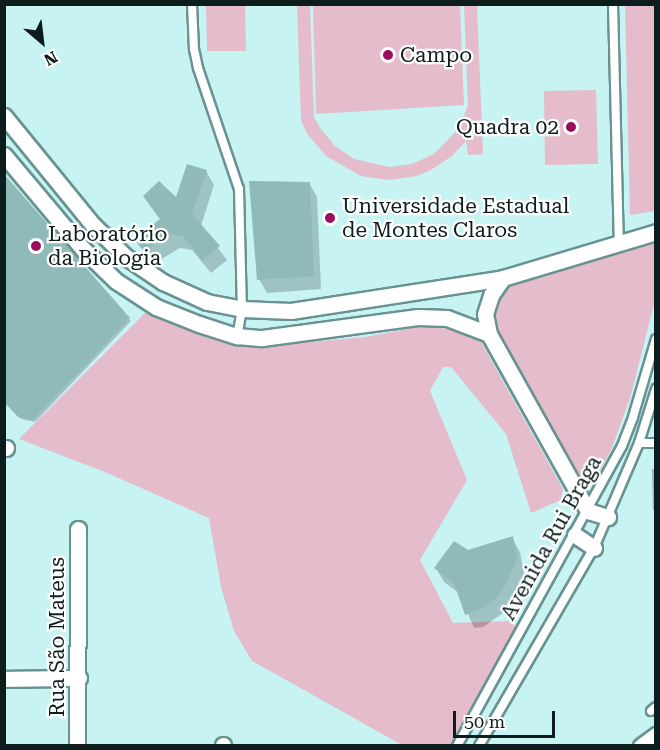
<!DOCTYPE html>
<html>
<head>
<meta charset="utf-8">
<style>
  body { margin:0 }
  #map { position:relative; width:660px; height:750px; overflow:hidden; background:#c7f3f3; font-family:"Roboto Serif",serif }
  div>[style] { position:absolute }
  .green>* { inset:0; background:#e4bccb }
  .shadow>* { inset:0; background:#0003 }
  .building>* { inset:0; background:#90baba }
  .roads { filter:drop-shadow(2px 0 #699292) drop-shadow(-2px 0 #699292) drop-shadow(0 2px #699292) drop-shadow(0 -2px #699292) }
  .service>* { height:8px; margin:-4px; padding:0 4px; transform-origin:4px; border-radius:4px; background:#fff }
  .minor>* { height:15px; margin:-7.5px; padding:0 7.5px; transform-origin:7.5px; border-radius:7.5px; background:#fff }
  .dots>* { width:16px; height:16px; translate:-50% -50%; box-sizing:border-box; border:3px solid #fff; border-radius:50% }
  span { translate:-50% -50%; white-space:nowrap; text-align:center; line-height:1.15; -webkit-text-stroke:4.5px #fff; paint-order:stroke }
  .poi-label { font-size:21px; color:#0d1d1d }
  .left { translate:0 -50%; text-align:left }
  .right { translate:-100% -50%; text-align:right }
  .street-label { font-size:21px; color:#0d1d1d }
  .frame { position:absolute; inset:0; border:6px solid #0d1d1d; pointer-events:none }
  .north { position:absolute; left:12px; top:12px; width:60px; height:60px; -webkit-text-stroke:4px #fff; paint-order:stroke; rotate:152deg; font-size:16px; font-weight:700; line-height:24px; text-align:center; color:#0d1d1d }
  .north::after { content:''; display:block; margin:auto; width:21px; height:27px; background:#0d1d1d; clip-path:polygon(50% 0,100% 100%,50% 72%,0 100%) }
  .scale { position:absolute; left:453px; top:711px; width:102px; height:27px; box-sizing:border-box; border:3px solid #0d1d1d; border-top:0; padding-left:8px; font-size:18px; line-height:21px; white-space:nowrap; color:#0d1d1d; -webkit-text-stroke:4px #fff; paint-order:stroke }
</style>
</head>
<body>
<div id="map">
  <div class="green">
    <i style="clip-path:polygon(206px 5px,245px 5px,246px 51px,207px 51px)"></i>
    <i style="clip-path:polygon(297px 5px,310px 5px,314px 117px,320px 128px,335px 146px,354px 159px,389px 167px,412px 164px,434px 154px,459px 128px,468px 106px,464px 5px,477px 5px,483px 154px,468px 155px,466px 141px,452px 156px,429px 171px,416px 176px,389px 180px,361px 176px,326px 156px,308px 135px,301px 121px)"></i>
    <i style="clip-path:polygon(313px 5px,460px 5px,464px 105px,316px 114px)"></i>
    <i style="clip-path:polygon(625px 5px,656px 5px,655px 211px,630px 215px)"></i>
    <i style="clip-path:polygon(596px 90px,598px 164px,545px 165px,544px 91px)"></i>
    <i style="clip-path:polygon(650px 242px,655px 244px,655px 300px,631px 395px,612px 448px,599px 473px,585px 490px,497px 328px,492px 312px,496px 299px,509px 287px)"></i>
    <i style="clip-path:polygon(145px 313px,208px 338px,266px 346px,365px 337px,428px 325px,472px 335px,481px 342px,563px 489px,561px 500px,531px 513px,506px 434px,451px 367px,443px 367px,430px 391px,467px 480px,420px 560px,453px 623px,509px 621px,518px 628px,451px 745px,402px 745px,252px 661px,234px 631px,221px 587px,209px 518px,105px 472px,19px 439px)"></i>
  </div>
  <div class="shadow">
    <i style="clip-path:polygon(206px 171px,214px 185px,201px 226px,227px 260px,211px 273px,192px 250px,180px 248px,153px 264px,136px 240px,161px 220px,153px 210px,176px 200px)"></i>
    <i style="clip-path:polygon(309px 183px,317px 197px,321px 289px,267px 293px,259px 279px)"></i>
    <i style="clip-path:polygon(129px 319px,131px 321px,35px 422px,21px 419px,4px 401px)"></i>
    <i style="clip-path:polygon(512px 538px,520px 552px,524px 574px,506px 611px,483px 627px,474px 628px,459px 593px,444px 582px,436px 568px,468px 551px)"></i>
  </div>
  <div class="building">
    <i style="clip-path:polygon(187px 164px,207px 170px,192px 214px,220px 246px,202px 260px,183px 236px,171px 234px,144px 251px,134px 240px,160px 219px,143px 196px,159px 181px,176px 197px)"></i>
    <i style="clip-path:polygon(4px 174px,130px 318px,33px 420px,18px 417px,4px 402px)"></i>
    <i style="clip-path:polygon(249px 181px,310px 182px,314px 276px,257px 280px)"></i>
    <i style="clip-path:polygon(652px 469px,656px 469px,656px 510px,653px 510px)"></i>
    <i style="clip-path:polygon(513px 536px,517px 559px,505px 586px,498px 596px,485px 607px,465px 615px,454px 583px,434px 568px,454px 541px,468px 550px)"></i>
  </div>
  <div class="roads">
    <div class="service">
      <i style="left:192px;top:4px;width:45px;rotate:87.5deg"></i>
      <i style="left:194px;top:49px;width:19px;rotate:78deg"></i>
      <i style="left:198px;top:68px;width:128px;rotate:71.3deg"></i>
      <i style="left:239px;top:189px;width:120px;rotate:88.6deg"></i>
      <i style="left:242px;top:309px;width:27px;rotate:100deg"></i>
      <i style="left:613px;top:4px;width:239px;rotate:88.6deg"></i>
      <i style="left:639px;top:443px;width:17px"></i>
      <i style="left:651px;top:711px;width:6px;rotate:-39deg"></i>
      <i style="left:457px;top:746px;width:342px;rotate:-61.2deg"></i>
      <i style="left:622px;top:446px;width:31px;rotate:-69deg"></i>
      <i style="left:633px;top:417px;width:81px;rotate:-73.6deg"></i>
      <i style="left:479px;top:746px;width:229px;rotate:-59.9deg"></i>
      <i style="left:594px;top:548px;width:114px;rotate:-66.8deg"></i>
      <i style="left:639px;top:443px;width:57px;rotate:-72.5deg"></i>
    </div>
    <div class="minor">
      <i style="left:4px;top:116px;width:141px;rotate:50.8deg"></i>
      <i style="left:93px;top:225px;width:46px;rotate:44.1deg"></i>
      <i style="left:126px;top:257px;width:45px;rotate:34deg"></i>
      <i style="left:163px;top:282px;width:48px;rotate:24.4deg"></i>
      <i style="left:207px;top:302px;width:36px;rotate:11deg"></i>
      <i style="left:242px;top:309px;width:49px;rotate:2.3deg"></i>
      <i style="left:291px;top:311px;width:215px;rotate:-8.8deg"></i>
      <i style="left:503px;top:278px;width:160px;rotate:-16.7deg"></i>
      <i style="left:4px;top:155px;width:123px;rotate:50deg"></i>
      <i style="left:83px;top:249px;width:46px;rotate:44.1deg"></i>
      <i style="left:116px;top:281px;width:48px;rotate:33deg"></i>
      <i style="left:156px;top:307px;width:46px;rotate:21.6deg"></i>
      <i style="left:199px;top:324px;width:40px;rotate:18deg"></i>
      <i style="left:237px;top:336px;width:25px;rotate:5deg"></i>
      <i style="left:262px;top:338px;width:157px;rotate:-7.7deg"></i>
      <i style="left:418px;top:317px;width:29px;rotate:2deg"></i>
      <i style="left:447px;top:318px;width:45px;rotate:20.9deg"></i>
      <i style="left:489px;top:334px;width:203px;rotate:60.8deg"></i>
      <i style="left:588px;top:511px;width:21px;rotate:17deg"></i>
      <i style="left:489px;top:334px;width:20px;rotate:-101deg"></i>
      <i style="left:485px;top:314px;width:20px;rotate:-72deg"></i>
      <i style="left:491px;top:295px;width:21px;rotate:-55deg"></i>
      <i style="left:4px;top:448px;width:2px"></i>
      <i style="left:575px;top:535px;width:23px;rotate:34deg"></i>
      <i style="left:4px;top:679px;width:75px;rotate:-0.8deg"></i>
      <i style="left:223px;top:745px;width:1px;rotate:90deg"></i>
      <i style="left:77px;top:746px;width:217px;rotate:-89.7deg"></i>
      <i style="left:641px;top:746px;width:19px;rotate:-36deg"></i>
    </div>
  </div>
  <div class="dots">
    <i style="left:388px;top:55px;background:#9b0e5e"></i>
    <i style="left:571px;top:127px;background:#9b0e5e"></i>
    <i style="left:330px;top:218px;background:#9b0e5e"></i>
    <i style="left:36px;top:246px;background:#9b0e5e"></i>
  </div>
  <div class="poi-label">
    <span class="left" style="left:400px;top:55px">Campo</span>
    <span class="right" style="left:559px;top:127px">Quadra 02</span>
    <span class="left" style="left:342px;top:218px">Universidade Estadual<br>de Montes Claros</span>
    <span class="left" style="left:48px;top:246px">Laboratório<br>da Biologia</span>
  </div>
  <div class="street-label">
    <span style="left:551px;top:538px;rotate:-61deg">Avenida Rui Braga</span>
    <span style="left:57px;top:637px;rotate:-90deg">Rua São Mateus</span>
  </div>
  <div class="frame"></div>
  <div class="north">N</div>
  <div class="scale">50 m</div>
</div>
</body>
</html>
